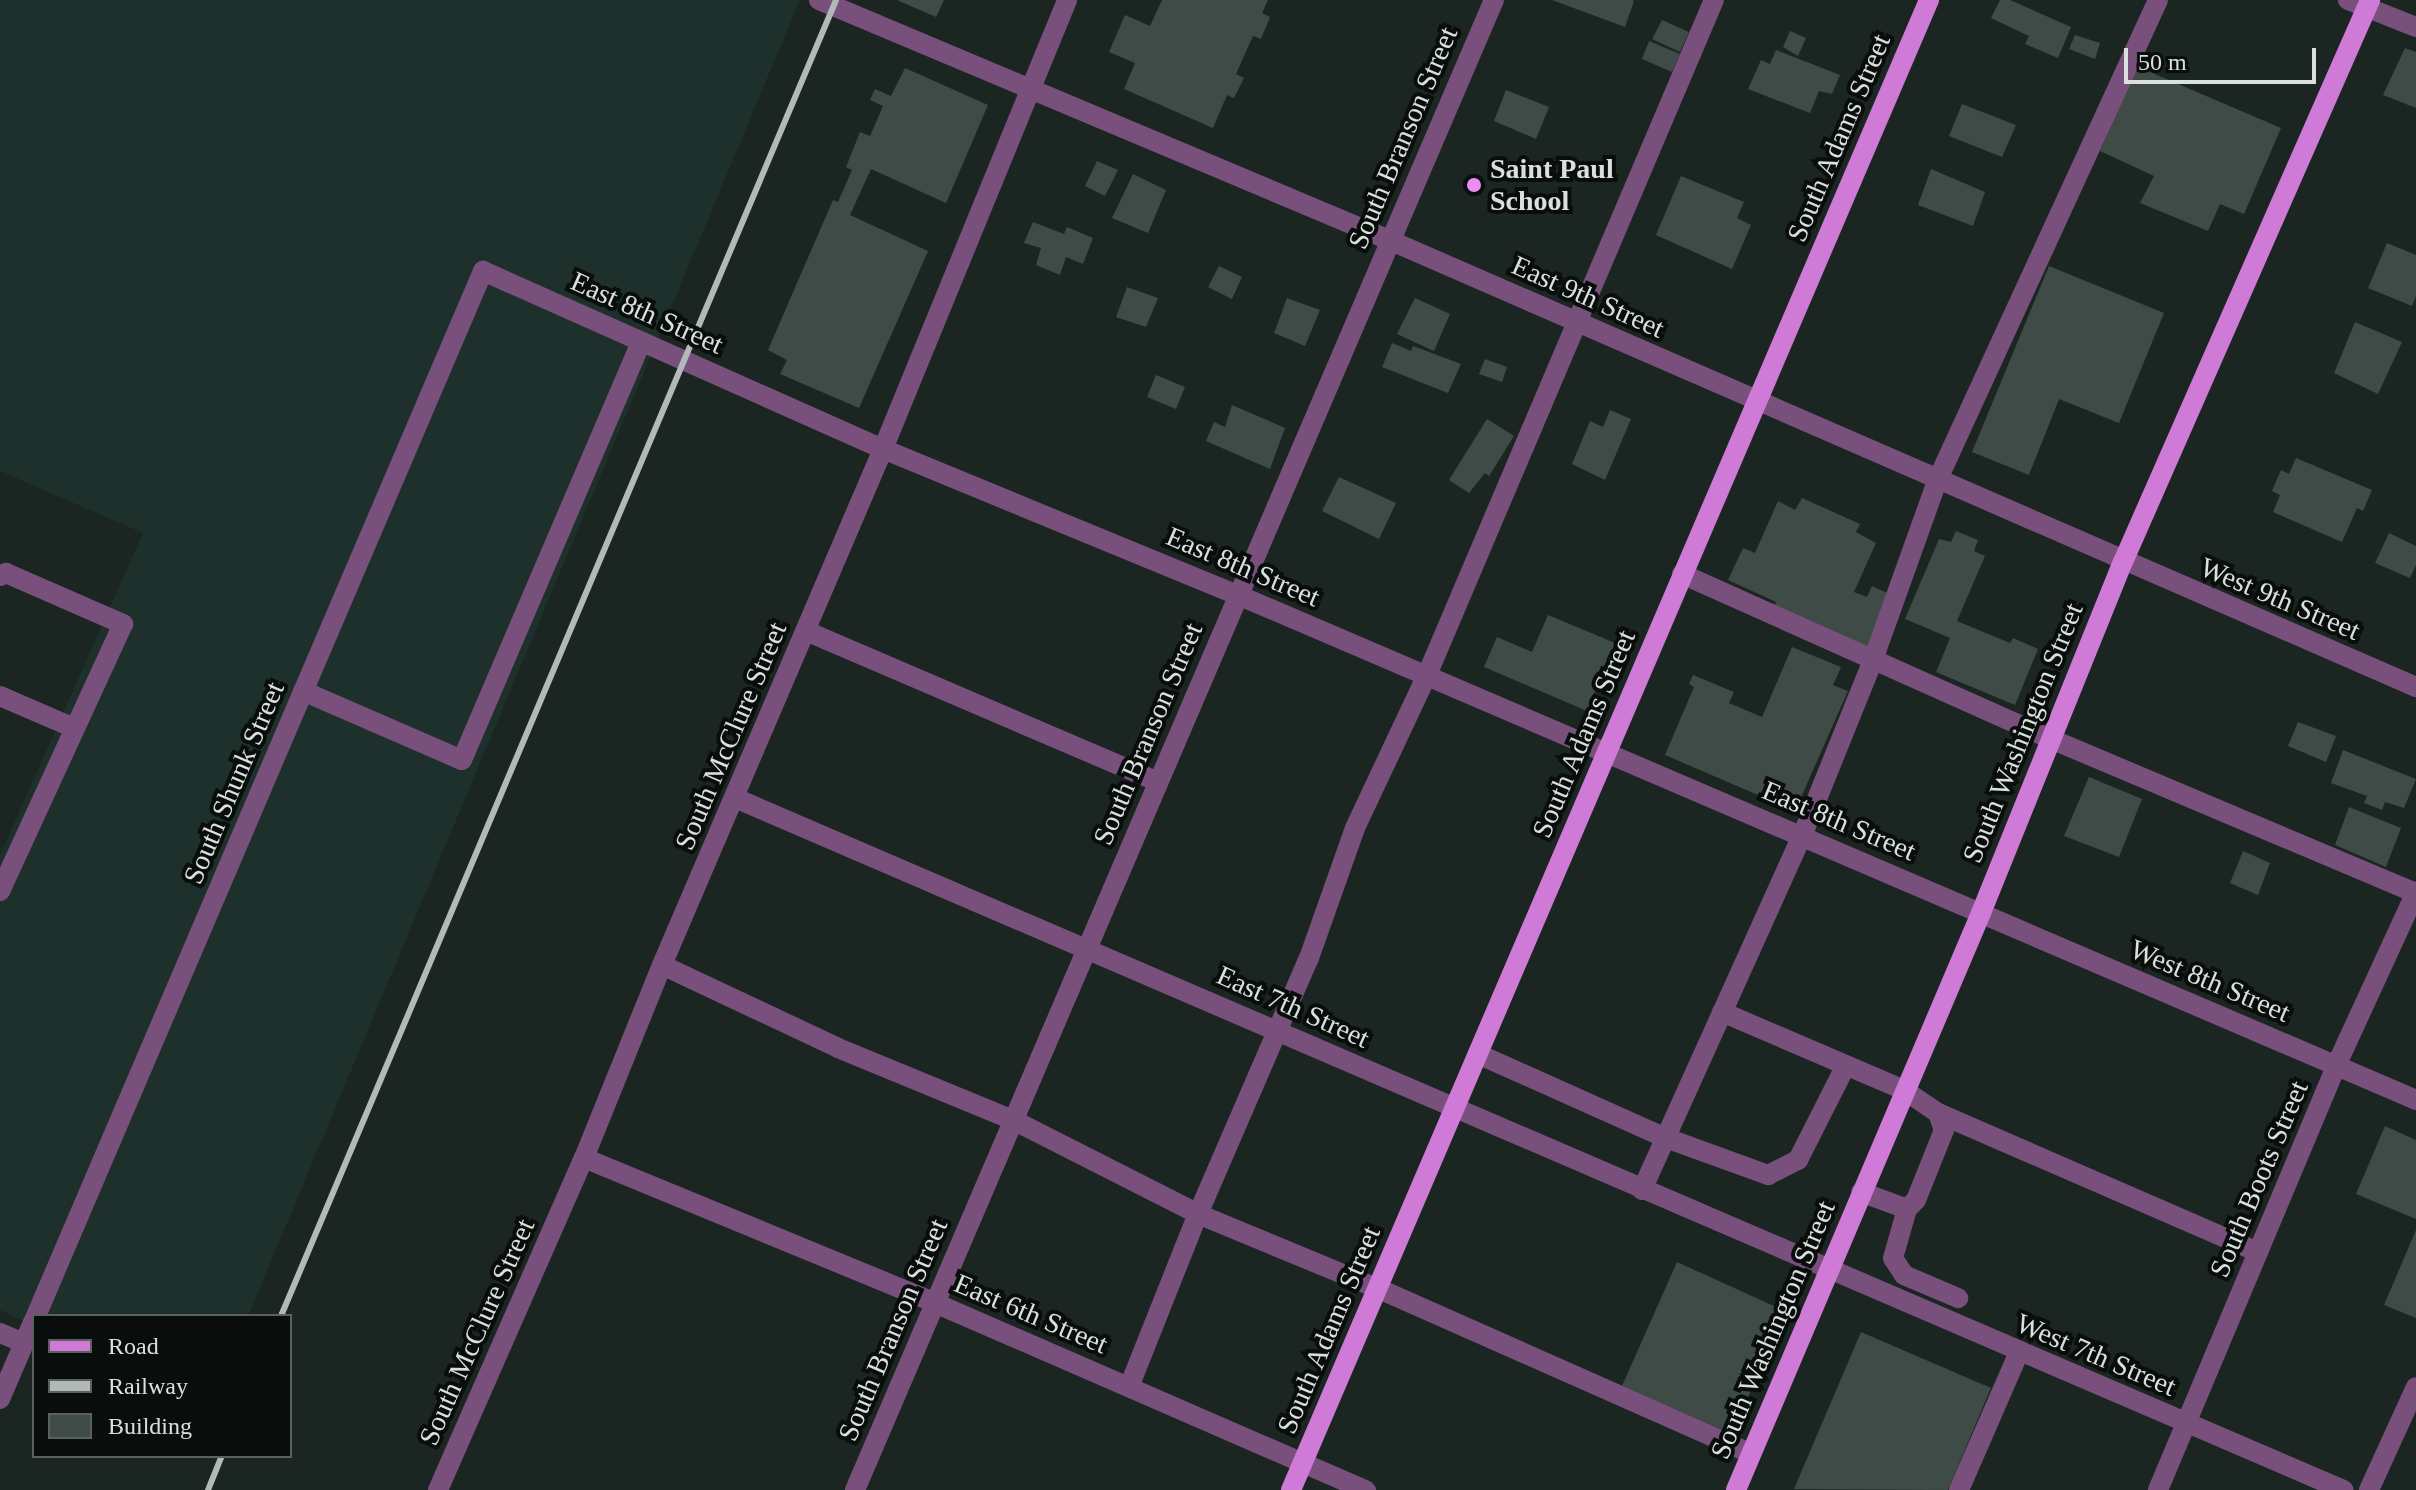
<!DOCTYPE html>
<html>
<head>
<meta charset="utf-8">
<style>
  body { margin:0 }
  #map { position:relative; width:2416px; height:1490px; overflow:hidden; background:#1b2622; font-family:"Times New Roman",serif }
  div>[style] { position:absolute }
  .built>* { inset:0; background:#1e302b }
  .building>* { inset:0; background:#3f4b47 }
  .minor>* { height:20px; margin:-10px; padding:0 10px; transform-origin:10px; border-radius:10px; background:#79507c }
  .major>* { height:20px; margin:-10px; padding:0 10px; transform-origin:10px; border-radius:10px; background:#cf7ad6 }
  .rail>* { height:6px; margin:-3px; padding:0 3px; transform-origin:3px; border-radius:3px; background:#b2bab8 }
  .dots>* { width:22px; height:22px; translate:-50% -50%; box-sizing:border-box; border:4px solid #090d0c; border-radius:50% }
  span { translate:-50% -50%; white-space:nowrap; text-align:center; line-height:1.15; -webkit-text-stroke:8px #090d0c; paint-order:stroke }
  .street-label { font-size:28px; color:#d9e0de }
  .poi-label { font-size:28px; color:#d9e0de; font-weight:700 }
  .left { translate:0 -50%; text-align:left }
  .legend { position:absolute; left:32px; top:1314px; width:260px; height:144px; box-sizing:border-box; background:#090d0c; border:2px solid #5c6160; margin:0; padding:10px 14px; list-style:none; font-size:24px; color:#d9e0de }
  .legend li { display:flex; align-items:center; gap:16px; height:40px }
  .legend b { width:40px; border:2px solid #5c6160 }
  .scale { position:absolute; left:2124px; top:48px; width:192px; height:36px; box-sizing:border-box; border:4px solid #d9e0de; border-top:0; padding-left:10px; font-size:24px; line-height:28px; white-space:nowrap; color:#d9e0de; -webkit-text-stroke:6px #090d0c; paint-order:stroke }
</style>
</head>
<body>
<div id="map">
  <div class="built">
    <i style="clip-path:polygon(0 0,800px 0,248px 1316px,34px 1316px,34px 1326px,0 1310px,0 855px,143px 533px,0 471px)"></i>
  </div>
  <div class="building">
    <i style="clip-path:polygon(897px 0,944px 0,936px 17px)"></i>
    <i style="clip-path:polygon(1162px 0,1268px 0,1262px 13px,1270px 17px,1261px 39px,1253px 36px,1236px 74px,1244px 78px,1234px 98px,1227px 95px,1213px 128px,1124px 89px,1135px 63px,1109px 52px,1125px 15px,1150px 26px)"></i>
    <i style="clip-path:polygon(1552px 0,1632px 0,1634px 1px,1625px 27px)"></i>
    <i style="clip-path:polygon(2000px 0,2010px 0,2071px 27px,2058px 58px,2025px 44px,2029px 36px,1991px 18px)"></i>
    <i style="clip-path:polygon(1662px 20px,1689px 32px,1680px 52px,1652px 39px)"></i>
    <i style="clip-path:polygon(1790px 31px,1806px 38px,1798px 56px,1783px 47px)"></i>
    <i style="clip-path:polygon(2075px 35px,2100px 43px,2095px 59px,2069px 49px)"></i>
    <i style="clip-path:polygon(1649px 41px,1680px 54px,1672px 72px,1642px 59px)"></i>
    <i style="clip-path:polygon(2405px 48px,2416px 52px,2416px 108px,2383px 95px)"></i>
    <i style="clip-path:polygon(1776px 50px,1840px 75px,1832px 94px,1819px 91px,1810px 113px,1748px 89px,1761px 60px,1770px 64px)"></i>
    <i style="clip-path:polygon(2136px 66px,2281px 128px,2244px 214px,2220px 204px,2208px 231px,2140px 203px,2154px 176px,2100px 151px)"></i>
    <i style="clip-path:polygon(905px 68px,988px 105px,946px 203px,871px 169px,850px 215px,928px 251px,859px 408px,780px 374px,787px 360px,768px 350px,833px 200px,838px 202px,852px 170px,846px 167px,860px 132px,870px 136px,883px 106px,870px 100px,875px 89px,891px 96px)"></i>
    <i style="clip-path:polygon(1506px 90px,1549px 107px,1536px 139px,1494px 121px)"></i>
    <i style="clip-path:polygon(1962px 104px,2016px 125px,2002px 157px,1949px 136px)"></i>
    <i style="clip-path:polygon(1097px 161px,1118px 170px,1105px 196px,1085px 186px)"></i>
    <i style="clip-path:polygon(1931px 169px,1985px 192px,1973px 226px,1918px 205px)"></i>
    <i style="clip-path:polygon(1133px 174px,1166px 190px,1148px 233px,1112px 218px)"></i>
    <i style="clip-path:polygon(1681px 176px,1744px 202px,1737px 218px,1751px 225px,1732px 269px,1656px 235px)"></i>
    <i style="clip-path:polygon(1033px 222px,1064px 234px,1067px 227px,1093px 238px,1083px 264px,1066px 257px,1060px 275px,1036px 265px,1041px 248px,1024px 243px)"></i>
    <i style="clip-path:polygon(2387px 243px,2416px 255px,2416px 296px,2412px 306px,2368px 288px)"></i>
    <i style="clip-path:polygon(1219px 266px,1242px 277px,1232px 299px,1208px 287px)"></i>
    <i style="clip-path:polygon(2049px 266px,2164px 313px,2119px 423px,2059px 399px,2029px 475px,1972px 452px)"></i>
    <i style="clip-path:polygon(1127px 287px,1158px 298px,1146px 327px,1116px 317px)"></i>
    <i style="clip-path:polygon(1287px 298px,1320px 310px,1305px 346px,1274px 333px)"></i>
    <i style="clip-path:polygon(1415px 298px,1450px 314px,1434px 351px,1397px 334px)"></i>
    <i style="clip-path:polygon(2355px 322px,2402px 342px,2378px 394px,2334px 373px)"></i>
    <i style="clip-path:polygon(1392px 343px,1411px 351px,1413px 346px,1461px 364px,1448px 393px,1382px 367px)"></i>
    <i style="clip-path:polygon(1485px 359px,1507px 367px,1502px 382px,1479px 374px)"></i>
    <i style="clip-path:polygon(1156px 375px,1185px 387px,1176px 409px,1147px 397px)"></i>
    <i style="clip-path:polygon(1232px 405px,1285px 428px,1270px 469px,1206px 441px,1214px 422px,1225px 427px)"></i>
    <i style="clip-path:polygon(1610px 410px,1631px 419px,1605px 480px,1572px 464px,1590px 421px,1603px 427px)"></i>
    <i style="clip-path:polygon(1487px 419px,1514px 436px,1489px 476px,1485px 473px,1469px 493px,1449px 480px)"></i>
    <i style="clip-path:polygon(2296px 458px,2372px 490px,2363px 511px,2357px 508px,2342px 542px,2273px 512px,2280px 495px,2272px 491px,2281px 470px,2289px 474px)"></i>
    <i style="clip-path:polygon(1339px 477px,1396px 503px,1379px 539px,1322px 511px)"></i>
    <i style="clip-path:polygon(1802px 498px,1860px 524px,1856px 532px,1876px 543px,1854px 592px,1867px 597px,1872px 586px,1892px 595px,1866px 649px,1774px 607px,1776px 602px,1728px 580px,1743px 548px,1755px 553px,1778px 501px,1795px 510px)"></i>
    <i style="clip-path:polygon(1956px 531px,1978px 540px,1974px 551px,1985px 556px,1957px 621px,2010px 643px,2013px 638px,2038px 649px,2015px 705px,1936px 672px,1950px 638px,1905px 619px,1939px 539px,1951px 542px)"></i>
    <i style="clip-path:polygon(2389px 533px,2416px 546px,2416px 565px,2410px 578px,2375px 563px)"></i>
    <i style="clip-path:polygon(1548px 615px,1615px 643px,1587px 711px,1484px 667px,1497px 637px,1532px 652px)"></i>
    <i style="clip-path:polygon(1792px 647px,1841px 667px,1833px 685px,1848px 691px,1795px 811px,1665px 755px,1694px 687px,1689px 684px,1693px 675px,1734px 692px,1729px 703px,1762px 717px)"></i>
    <i style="clip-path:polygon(2298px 722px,2336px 736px,2326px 762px,2288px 746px)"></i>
    <i style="clip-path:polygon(2343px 750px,2416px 779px,2404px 808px,2385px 802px,2382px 810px,2364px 803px,2367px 796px,2331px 783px)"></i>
    <i style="clip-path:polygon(2089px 777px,2142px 799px,2119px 857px,2064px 836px)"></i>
    <i style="clip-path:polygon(2349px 807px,2401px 828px,2386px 867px,2335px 845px)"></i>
    <i style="clip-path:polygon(2243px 851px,2270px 863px,2258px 895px,2230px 883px)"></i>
    <i style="clip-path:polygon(2385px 1126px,2416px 1140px,2416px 1219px,2356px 1194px)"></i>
    <i style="clip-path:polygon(2416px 1230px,2416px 1318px,2384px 1305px)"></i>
    <i style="clip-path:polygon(1677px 1262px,1774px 1306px,1782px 1316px,1737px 1424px,1727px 1432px,1622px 1386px)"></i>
    <i style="clip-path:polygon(1861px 1332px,1991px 1388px,1948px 1490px,1794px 1489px)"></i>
  </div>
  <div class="minor">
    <i style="left:819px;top:0;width:618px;rotate:22.83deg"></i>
    <i style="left:1389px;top:240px;width:1120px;rotate:23.52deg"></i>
    <i style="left:2348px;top:0;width:73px;rotate:21.7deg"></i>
    <i style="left:1682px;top:574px;width:404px;rotate:24.1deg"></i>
    <i style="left:2051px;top:739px;width:396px;rotate:22.9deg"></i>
    <i style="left:0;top:576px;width:7px;rotate:-27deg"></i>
    <i style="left:6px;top:573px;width:128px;rotate:23.6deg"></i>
    <i style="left:123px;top:624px;width:294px;rotate:114.7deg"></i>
    <i style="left:806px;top:631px;width:383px;rotate:23.2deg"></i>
    <i style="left:303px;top:691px;width:173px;rotate:23.5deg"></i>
    <i style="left:462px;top:760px;width:455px;rotate:-66.8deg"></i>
    <i style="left:0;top:696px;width:81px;rotate:23.4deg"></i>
    <i style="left:735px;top:798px;width:1751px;rotate:23.28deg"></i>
    <i style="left:662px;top:965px;width:195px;rotate:25.2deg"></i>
    <i style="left:838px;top:1048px;width:191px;rotate:22.4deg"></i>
    <i style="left:1015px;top:1121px;width:205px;rotate:26.9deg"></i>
    <i style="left:1198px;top:1214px;width:194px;rotate:22.5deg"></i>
    <i style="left:1377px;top:1288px;width:409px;rotate:23.9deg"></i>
    <i style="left:1722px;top:1012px;width:198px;rotate:23.2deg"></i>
    <i style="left:1904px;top:1090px;width:41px;rotate:34.1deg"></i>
    <i style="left:1938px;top:1113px;width:18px;rotate:71deg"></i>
    <i style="left:1944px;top:1130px;width:75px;rotate:111.8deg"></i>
    <i style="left:1916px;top:1200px;width:13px;rotate:135deg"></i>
    <i style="left:1907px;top:1209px;width:49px;rotate:-159.7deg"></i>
    <i style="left:1478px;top:1054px;width:206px;rotate:24.1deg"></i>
    <i style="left:1666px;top:1138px;width:109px;rotate:19.9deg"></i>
    <i style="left:1768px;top:1175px;width:34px;rotate:-27deg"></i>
    <i style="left:1798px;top:1160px;width:106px;rotate:-63.2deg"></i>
    <i style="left:1938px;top:1113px;width:349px;rotate:23.5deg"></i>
    <i style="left:584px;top:1158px;width:380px;rotate:22.4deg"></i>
    <i style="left:935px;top:1303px;width:470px;rotate:23.5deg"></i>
    <i style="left:1642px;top:1190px;width:388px;rotate:-65.7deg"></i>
    <i style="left:1802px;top:836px;width:190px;rotate:-68deg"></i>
    <i style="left:1873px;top:660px;width:190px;rotate:-70.3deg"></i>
    <i style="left:1937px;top:481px;width:529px;rotate:-65.32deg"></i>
    <i style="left:1907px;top:1209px;width:51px;rotate:105.9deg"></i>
    <i style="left:1893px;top:1258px;width:20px;rotate:57deg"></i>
    <i style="left:1904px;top:1275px;width:59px;rotate:23.1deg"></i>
    <i style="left:36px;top:1316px;width:1137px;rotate:-66.84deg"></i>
    <i style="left:483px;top:271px;width:438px;rotate:24deg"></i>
    <i style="left:883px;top:449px;width:384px;rotate:22.4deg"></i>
    <i style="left:1238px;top:595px;width:1282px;rotate:23.2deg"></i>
    <i style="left:0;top:1333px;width:26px;rotate:23deg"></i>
    <i style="left:1129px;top:1387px;width:186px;rotate:-68.3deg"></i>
    <i style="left:1198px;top:1214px;width:279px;rotate:-66.6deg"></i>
    <i style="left:1309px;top:958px;width:138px;rotate:-70.5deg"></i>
    <i style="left:1355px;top:828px;width:169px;rotate:-64.8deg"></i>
    <i style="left:1427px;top:675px;width:733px;rotate:-66.97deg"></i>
    <i style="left:0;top:1399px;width:86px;rotate:-66.7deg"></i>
    <i style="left:438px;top:1490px;width:363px;rotate:-66.3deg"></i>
    <i style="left:584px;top:1158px;width:208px;rotate:-68deg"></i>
    <i style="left:662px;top:965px;width:561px;rotate:-66.81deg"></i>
    <i style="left:883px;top:449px;width:485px;rotate:-67.7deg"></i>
    <i style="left:855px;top:1490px;width:1621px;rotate:-66.79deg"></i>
    <i style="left:1959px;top:1490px;width:150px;rotate:-66.5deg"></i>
    <i style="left:2158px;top:1490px;width:460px;rotate:-67.2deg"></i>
    <i style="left:2336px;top:1066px;width:192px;rotate:-65.3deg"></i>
    <i style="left:2369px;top:1490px;width:113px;rotate:-65.5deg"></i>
  </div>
  <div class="major">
    <i style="left:1291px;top:1490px;width:1621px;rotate:-66.82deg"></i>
    <i style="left:1736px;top:1490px;width:627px;rotate:-66.99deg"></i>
    <i style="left:1981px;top:913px;width:379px;rotate:-68deg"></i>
    <i style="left:2123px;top:562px;width:614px;rotate:-66.27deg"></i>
  </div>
  <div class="rail">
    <i style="left:281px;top:1316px;width:1428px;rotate:-67.13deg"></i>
    <i style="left:208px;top:1490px;width:37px;rotate:-68deg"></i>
  </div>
  <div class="dots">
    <i style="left:1474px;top:185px;background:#ef8bf7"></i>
  </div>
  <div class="street-label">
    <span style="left:1403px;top:138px;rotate:-67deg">South Branson Street</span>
    <span style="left:1839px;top:138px;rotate:-67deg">South Adams Street</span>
    <span style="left:1588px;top:297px;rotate:24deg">East 9th Street</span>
    <span style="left:647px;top:313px;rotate:24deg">East 8th Street</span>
    <span style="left:1243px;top:567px;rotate:23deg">East 8th Street</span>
    <span style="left:2280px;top:599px;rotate:23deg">West 9th Street</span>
    <span style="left:2023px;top:733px;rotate:-68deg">South Washington Street</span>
    <span style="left:1148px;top:734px;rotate:-67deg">South Branson Street</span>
    <span style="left:1584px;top:734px;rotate:-67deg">South Adams Street</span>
    <span style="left:731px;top:736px;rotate:-67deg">South McClure Street</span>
    <span style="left:234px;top:783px;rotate:-67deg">South Shunk Street</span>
    <span style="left:1839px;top:821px;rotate:23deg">East 8th Street</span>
    <span style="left:2210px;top:981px;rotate:23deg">West 8th Street</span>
    <span style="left:1293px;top:1007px;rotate:24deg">East 7th Street</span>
    <span style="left:2259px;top:1179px;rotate:-67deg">South Boots Street</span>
    <span style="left:1031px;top:1314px;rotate:23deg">East 6th Street</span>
    <span style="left:893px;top:1330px;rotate:-67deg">South Branson Street</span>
    <span style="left:1329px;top:1330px;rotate:-67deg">South Adams Street</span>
    <span style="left:1773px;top:1330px;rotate:-67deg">South Washington Street</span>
    <span style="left:477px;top:1332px;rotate:-66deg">South McClure Street</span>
    <span style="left:2096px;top:1355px;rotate:23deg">West 7th Street</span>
  </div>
  <div class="poi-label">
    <span class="left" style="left:1490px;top:185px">Saint Paul<br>School</span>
  </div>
  <ul class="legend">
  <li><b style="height:10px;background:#cf7ad6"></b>Road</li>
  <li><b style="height:10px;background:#b2bab8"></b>Railway</li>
  <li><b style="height:22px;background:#3f4b47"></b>Building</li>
  </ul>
  <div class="scale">50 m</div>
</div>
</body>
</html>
